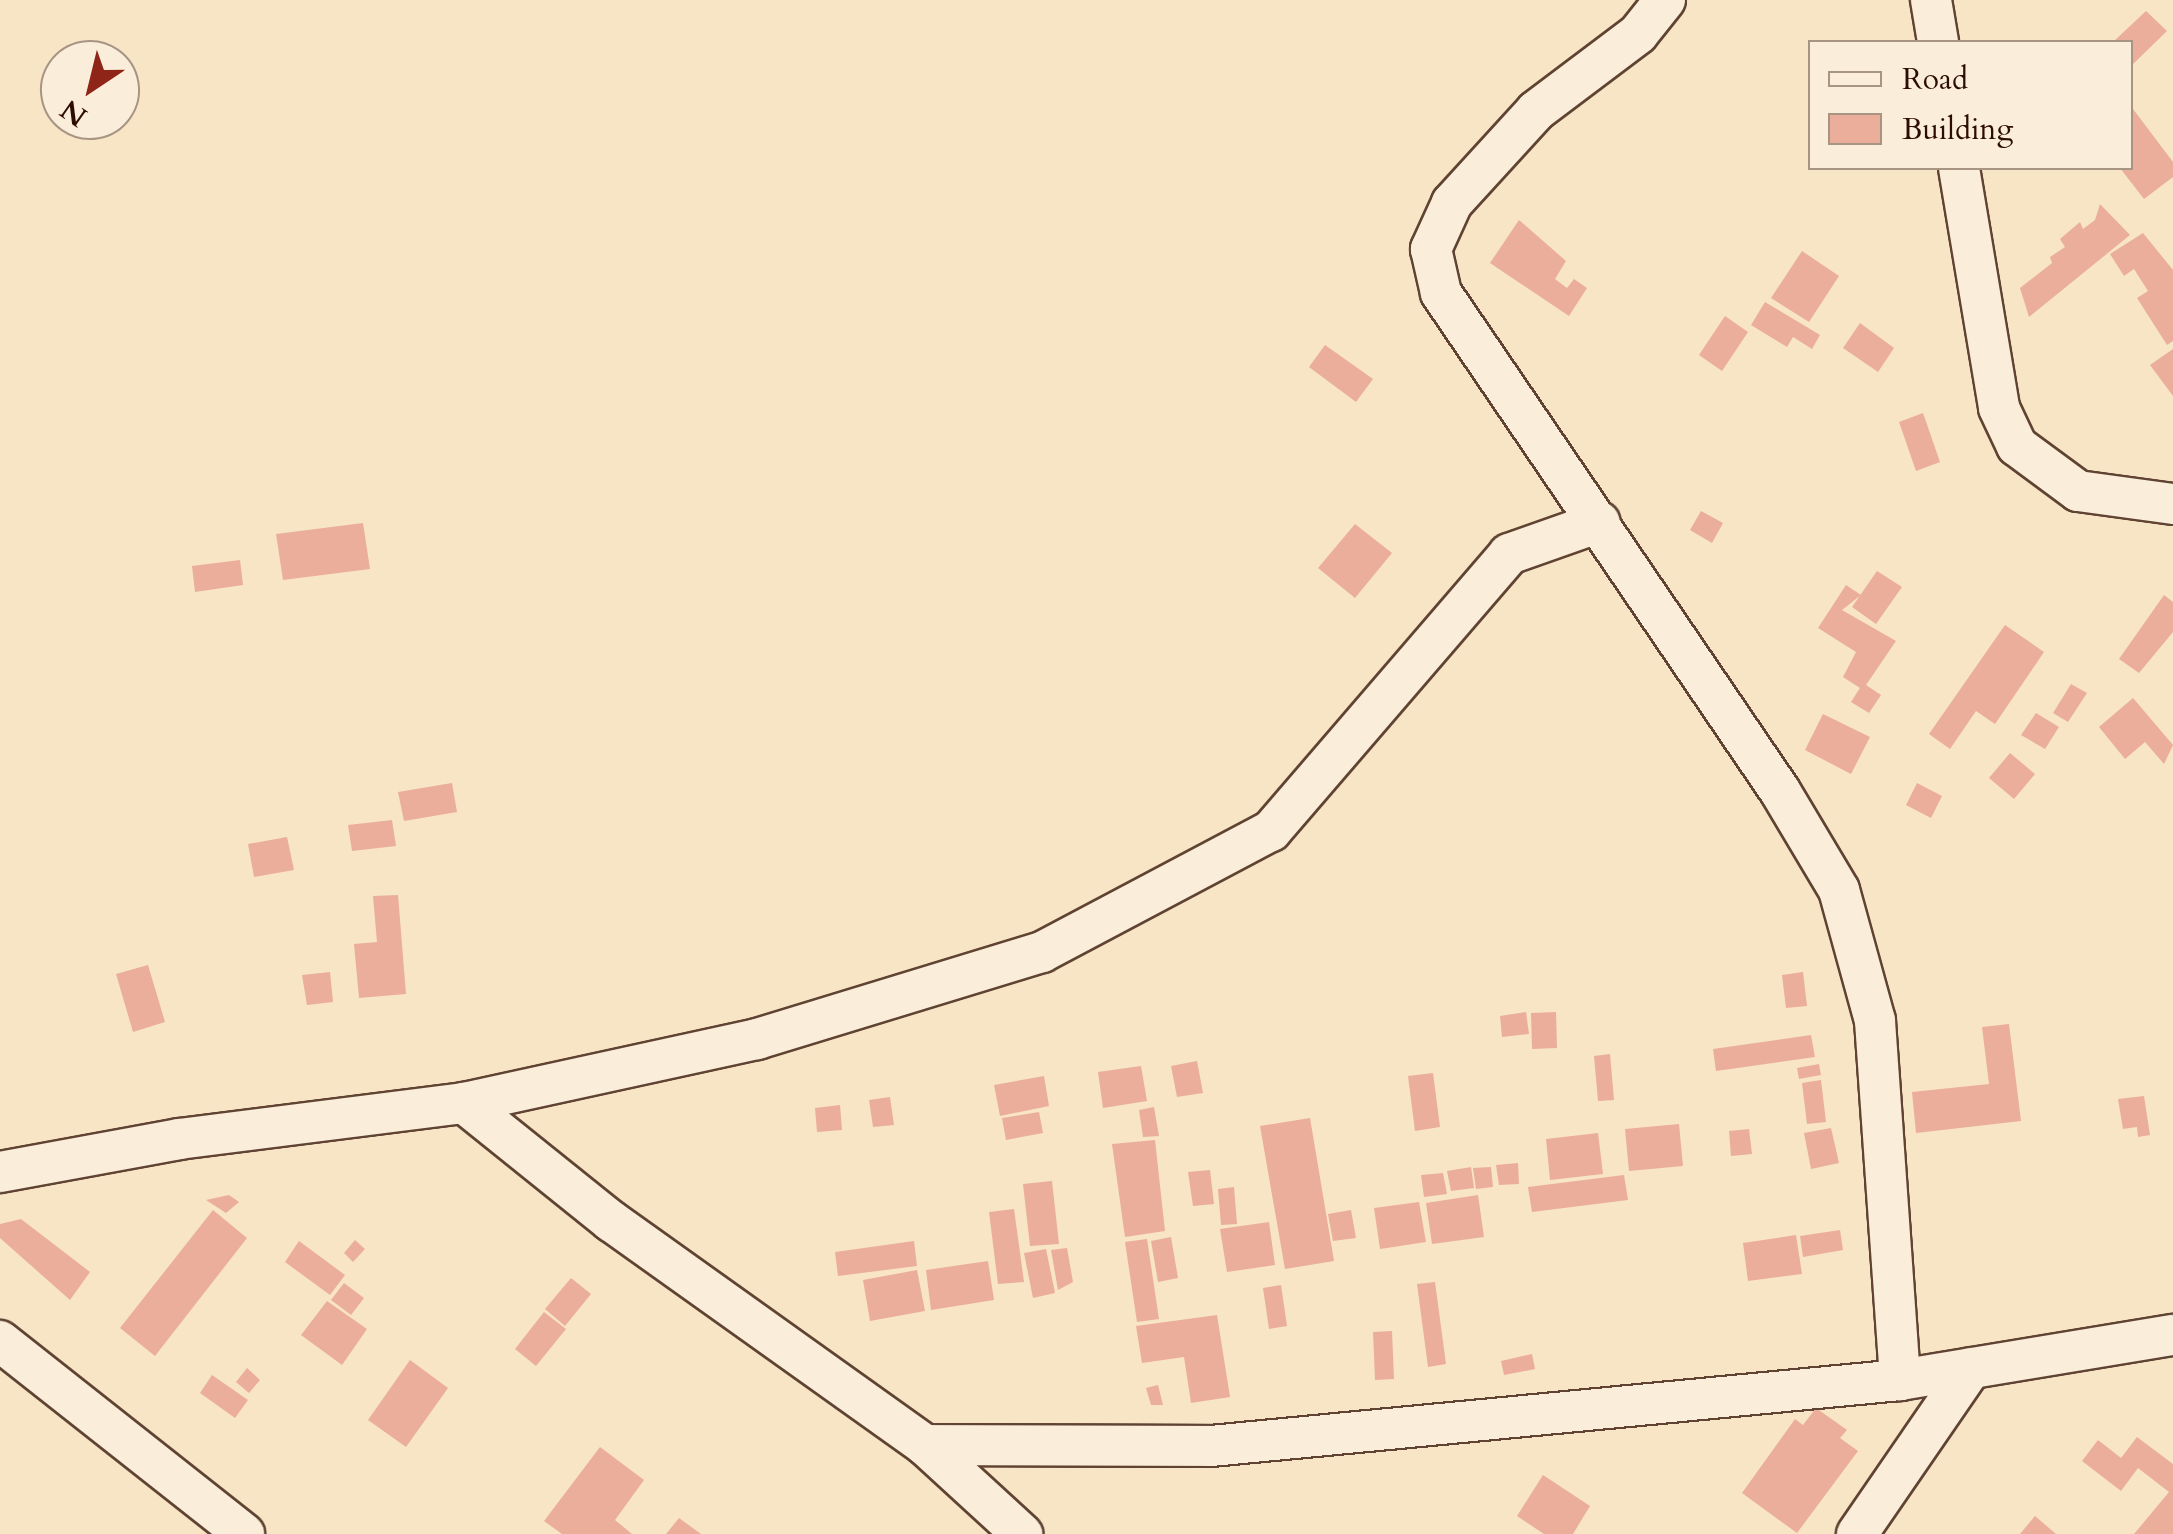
<!DOCTYPE html>
<html>
<head>
<meta charset="utf-8">
<style>
  body { margin:0 }
  #map { position:relative; width:2173px; height:1534px; overflow:hidden; background:#f7e5c6; font-family:Cardo,serif }
  div>[style] { position:absolute }
  .building>* { inset:0; background:#ebae9b }
  .roads { filter:drop-shadow(2px 0 #604332) drop-shadow(-2px 0 #604332) drop-shadow(0 2px #604332) drop-shadow(0 -2px #604332) }
  .minor>* { height:40px; margin:-20px; padding:0 20px; transform-origin:20px; border-radius:20px; background:#faeeda }
  span { translate:-50% -50%; white-space:nowrap; text-align:center; line-height:1.15; -webkit-text-stroke:10px #faeeda; paint-order:stroke }
  .legend { position:absolute; left:1808px; top:40px; width:325px; height:130px; box-sizing:border-box; background:#faeeda; border:2px solid #a89483; margin:0; padding:12px 18px; list-style:none; font-size:30px; color:#2d0d01 }
  .legend li { display:flex; align-items:center; gap:20px; height:50px }
  .legend b { width:50px; border:2px solid #a89483 }
  .north { position:absolute; left:40px; top:40px; width:100px; height:100px; box-sizing:border-box; background:#faeeda; border:2px solid #a89483; border-radius:50%; rotate:215deg; font-size:28px; font-weight:700; line-height:40px; text-align:center; color:#2d0d01 }
  .north::after { content:''; display:block; margin:auto; width:35px; height:45px; background:#8f2418; clip-path:polygon(50% 0,100% 100%,50% 72%,0 100%) }
</style>
</head>
<body>
<div id="map">
  <div class="building">
    <i style="clip-path:polygon(2146px 11px,2167px 31px,2130px 67px,2130px 42px,2113px 42px)"></i>
    <i style="clip-path:polygon(2130px 105px,2173px 162px,2173px 177px,2144px 199px,2120px 168px,2130px 168px)"></i>
    <i style="clip-path:polygon(2100px 204px,2130px 235px,2029px 317px,2020px 288px,2052px 263px,2050px 257px,2065px 247px,2060px 239px,2080px 222px,2083px 229px,2095px 220px)"></i>
    <i style="clip-path:polygon(1519px 220px,1566px 261px,1555px 279px,1567px 288px,1574px 279px,1587px 288px,1569px 316px,1490px 263px)"></i>
    <i style="clip-path:polygon(2143px 233px,2173px 270px,2173px 341px,2167px 345px,2137px 298px,2148px 291px,2134px 269px,2124px 276px,2110px 254px)"></i>
    <i style="clip-path:polygon(1802px 251px,1839px 276px,1809px 322px,1771px 298px)"></i>
    <i style="clip-path:polygon(1765px 302px,1820px 335px,1812px 349px,1793px 337px,1787px 347px,1751px 325px)"></i>
    <i style="clip-path:polygon(1725px 316px,1748px 332px,1722px 371px,1699px 355px)"></i>
    <i style="clip-path:polygon(1860px 323px,1894px 348px,1878px 372px,1843px 348px)"></i>
    <i style="clip-path:polygon(1325px 345px,1373px 379px,1356px 402px,1309px 367px)"></i>
    <i style="clip-path:polygon(2173px 349px,2173px 396px,2150px 365px)"></i>
    <i style="clip-path:polygon(1923px 413px,1940px 462px,1916px 471px,1899px 422px)"></i>
    <i style="clip-path:polygon(1701px 511px,1723px 523px,1712px 543px,1690px 530px)"></i>
    <i style="clip-path:polygon(363px 523px,370px 569px,283px 580px,276px 534px)"></i>
    <i style="clip-path:polygon(1355px 524px,1392px 553px,1355px 598px,1318px 568px)"></i>
    <i style="clip-path:polygon(240px 560px,243px 585px,195px 592px,192px 566px)"></i>
    <i style="clip-path:polygon(1877px 571px,1902px 587px,1876px 624px,1852px 607px)"></i>
    <i style="clip-path:polygon(1846px 585px,1861px 595px,1842px 610px,1896px 641px,1866px 685px,1881px 695px,1869px 713px,1851px 702px,1860px 688px,1843px 677px,1856px 652px,1818px 628px)"></i>
    <i style="clip-path:polygon(2164px 595px,2173px 602px,2173px 632px,2139px 673px,2119px 659px)"></i>
    <i style="clip-path:polygon(2005px 625px,2044px 652px,1995px 724px,1976px 711px,1950px 749px,1929px 734px)"></i>
    <i style="clip-path:polygon(2071px 684px,2087px 693px,2068px 722px,2053px 713px)"></i>
    <i style="clip-path:polygon(2133px 698px,2173px 745px,2164px 764px,2145px 742px,2125px 759px,2099px 727px)"></i>
    <i style="clip-path:polygon(2036px 713px,2059px 727px,2045px 749px,2021px 735px)"></i>
    <i style="clip-path:polygon(1823px 714px,1870px 737px,1851px 774px,1805px 750px)"></i>
    <i style="clip-path:polygon(2010px 753px,2035px 774px,2014px 799px,1989px 778px)"></i>
    <i style="clip-path:polygon(452px 783px,457px 812px,404px 821px,398px 792px)"></i>
    <i style="clip-path:polygon(1917px 783px,1942px 796px,1931px 818px,1906px 805px)"></i>
    <i style="clip-path:polygon(392px 820px,396px 846px,352px 851px,348px 825px)"></i>
    <i style="clip-path:polygon(287px 837px,294px 870px,254px 877px,248px 844px)"></i>
    <i style="clip-path:polygon(398px 895px,406px 994px,359px 998px,354px 944px,377px 942px,373px 896px)"></i>
    <i style="clip-path:polygon(148px 965px,165px 1022px,133px 1032px,116px 974px)"></i>
    <i style="clip-path:polygon(330px 972px,333px 1002px,307px 1005px,302px 975px)"></i>
    <i style="clip-path:polygon(1803px 972px,1807px 1006px,1786px 1008px,1782px 975px)"></i>
    <i style="clip-path:polygon(1526px 1012px,1529px 1034px,1502px 1037px,1500px 1016px)"></i>
    <i style="clip-path:polygon(1556px 1012px,1557px 1048px,1532px 1049px,1531px 1013px)"></i>
    <i style="clip-path:polygon(2009px 1024px,2021px 1121px,1916px 1133px,1912px 1092px,1989px 1084px,1982px 1027px)"></i>
    <i style="clip-path:polygon(1811px 1035px,1815px 1057px,1716px 1071px,1713px 1049px)"></i>
    <i style="clip-path:polygon(1610px 1054px,1614px 1100px,1598px 1101px,1594px 1056px)"></i>
    <i style="clip-path:polygon(1197px 1061px,1203px 1093px,1177px 1097px,1171px 1066px)"></i>
    <i style="clip-path:polygon(1819px 1064px,1821px 1075px,1799px 1079px,1797px 1068px)"></i>
    <i style="clip-path:polygon(1141px 1066px,1147px 1101px,1103px 1108px,1098px 1072px)"></i>
    <i style="clip-path:polygon(1433px 1073px,1440px 1127px,1415px 1131px,1408px 1076px)"></i>
    <i style="clip-path:polygon(1044px 1076px,1049px 1106px,1000px 1116px,994px 1085px)"></i>
    <i style="clip-path:polygon(1821px 1080px,1826px 1122px,1807px 1124px,1802px 1083px)"></i>
    <i style="clip-path:polygon(2144px 1096px,2150px 1135px,2138px 1137px,2137px 1127px,2123px 1129px,2118px 1099px)"></i>
    <i style="clip-path:polygon(890px 1097px,894px 1125px,873px 1127px,869px 1100px)"></i>
    <i style="clip-path:polygon(840px 1105px,842px 1130px,817px 1132px,815px 1108px)"></i>
    <i style="clip-path:polygon(1154px 1107px,1159px 1136px,1143px 1137px,1139px 1110px)"></i>
    <i style="clip-path:polygon(1039px 1112px,1043px 1133px,1006px 1140px,1002px 1118px)"></i>
    <i style="clip-path:polygon(1310px 1118px,1334px 1261px,1285px 1269px,1260px 1126px)"></i>
    <i style="clip-path:polygon(1679px 1124px,1683px 1166px,1629px 1171px,1625px 1129px)"></i>
    <i style="clip-path:polygon(1831px 1128px,1839px 1163px,1811px 1169px,1804px 1133px)"></i>
    <i style="clip-path:polygon(1749px 1129px,1752px 1154px,1731px 1156px,1729px 1131px)"></i>
    <i style="clip-path:polygon(1598px 1133px,1603px 1174px,1550px 1180px,1546px 1139px)"></i>
    <i style="clip-path:polygon(1155px 1140px,1165px 1231px,1125px 1237px,1112px 1144px)"></i>
    <i style="clip-path:polygon(1518px 1163px,1519px 1184px,1499px 1185px,1496px 1165px)"></i>
    <i style="clip-path:polygon(1471px 1167px,1474px 1188px,1451px 1191px,1447px 1171px)"></i>
    <i style="clip-path:polygon(1491px 1167px,1493px 1187px,1476px 1189px,1473px 1168px)"></i>
    <i style="clip-path:polygon(1210px 1170px,1214px 1204px,1193px 1206px,1188px 1172px)"></i>
    <i style="clip-path:polygon(1443px 1173px,1447px 1194px,1424px 1197px,1421px 1175px)"></i>
    <i style="clip-path:polygon(1624px 1175px,1628px 1200px,1532px 1212px,1528px 1187px)"></i>
    <i style="clip-path:polygon(1052px 1181px,1059px 1244px,1030px 1246px,1023px 1184px)"></i>
    <i style="clip-path:polygon(1234px 1187px,1237px 1224px,1221px 1225px,1218px 1189px)"></i>
    <i style="clip-path:polygon(229px 1195px,239px 1202px,226px 1213px,206px 1200px)"></i>
    <i style="clip-path:polygon(1478px 1195px,1484px 1237px,1432px 1244px,1426px 1203px)"></i>
    <i style="clip-path:polygon(1419px 1202px,1426px 1242px,1380px 1249px,1374px 1208px)"></i>
    <i style="clip-path:polygon(1014px 1209px,1024px 1282px,998px 1284px,989px 1212px)"></i>
    <i style="clip-path:polygon(213px 1210px,247px 1238px,155px 1356px,120px 1328px)"></i>
    <i style="clip-path:polygon(1351px 1210px,1356px 1238px,1333px 1241px,1328px 1214px)"></i>
    <i style="clip-path:polygon(21px 1219px,90px 1272px,70px 1300px,0 1238px,0 1224px)"></i>
    <i style="clip-path:polygon(1269px 1222px,1275px 1265px,1227px 1272px,1220px 1229px)"></i>
    <i style="clip-path:polygon(1840px 1230px,1843px 1250px,1803px 1257px,1800px 1236px)"></i>
    <i style="clip-path:polygon(1796px 1235px,1802px 1274px,1748px 1281px,1743px 1243px)"></i>
    <i style="clip-path:polygon(1171px 1237px,1178px 1278px,1158px 1282px,1151px 1241px)"></i>
    <i style="clip-path:polygon(1147px 1239px,1159px 1319px,1137px 1322px,1125px 1242px)"></i>
    <i style="clip-path:polygon(355px 1240px,365px 1249px,353px 1262px,344px 1253px)"></i>
    <i style="clip-path:polygon(299px 1241px,345px 1275px,330px 1295px,285px 1262px)"></i>
    <i style="clip-path:polygon(914px 1241px,917px 1266px,838px 1276px,835px 1252px)"></i>
    <i style="clip-path:polygon(1067px 1248px,1073px 1282px,1058px 1290px,1051px 1250px)"></i>
    <i style="clip-path:polygon(1046px 1249px,1055px 1293px,1033px 1298px,1024px 1253px)"></i>
    <i style="clip-path:polygon(988px 1261px,994px 1300px,931px 1310px,926px 1270px)"></i>
    <i style="clip-path:polygon(917px 1270px,925px 1311px,870px 1321px,863px 1280px)"></i>
    <i style="clip-path:polygon(571px 1278px,591px 1294px,565px 1326px,545px 1309px)"></i>
    <i style="clip-path:polygon(1435px 1282px,1446px 1364px,1428px 1367px,1417px 1284px)"></i>
    <i style="clip-path:polygon(344px 1283px,364px 1298px,351px 1315px,331px 1300px)"></i>
    <i style="clip-path:polygon(1281px 1285px,1287px 1326px,1269px 1329px,1263px 1288px)"></i>
    <i style="clip-path:polygon(327px 1301px,367px 1329px,342px 1365px,301px 1335px)"></i>
    <i style="clip-path:polygon(544px 1312px,566px 1329px,536px 1366px,515px 1349px)"></i>
    <i style="clip-path:polygon(1217px 1315px,1230px 1397px,1191px 1403px,1184px 1357px,1142px 1363px,1136px 1326px)"></i>
    <i style="clip-path:polygon(1392px 1331px,1394px 1379px,1375px 1380px,1373px 1332px)"></i>
    <i style="clip-path:polygon(1532px 1354px,1535px 1369px,1504px 1375px,1501px 1361px)"></i>
    <i style="clip-path:polygon(410px 1360px,448px 1388px,406px 1447px,368px 1420px)"></i>
    <i style="clip-path:polygon(247px 1368px,260px 1380px,249px 1393px,236px 1382px)"></i>
    <i style="clip-path:polygon(212px 1375px,248px 1400px,235px 1418px,200px 1393px)"></i>
    <i style="clip-path:polygon(1158px 1385px,1163px 1405px,1151px 1405px,1146px 1388px)"></i>
    <i style="clip-path:polygon(1816px 1408px,1847px 1430px,1840px 1438px,1858px 1451px,1797px 1533px,1742px 1493px,1795px 1419px,1803px 1425px)"></i>
    <i style="clip-path:polygon(2137px 1437px,2173px 1464px,2173px 1534px,2134px 1534px,2169px 1492px,2138px 1468px,2121px 1491px,2082px 1461px,2098px 1440px,2121px 1458px)"></i>
    <i style="clip-path:polygon(600px 1447px,644px 1480px,615px 1520px,632px 1534px,562px 1534px,544px 1521px)"></i>
    <i style="clip-path:polygon(1543px 1475px,1590px 1506px,1573px 1534px,1544px 1534px,1517px 1516px)"></i>
    <i style="clip-path:polygon(2035px 1516px,2056px 1534px,2020px 1534px)"></i>
    <i style="clip-path:polygon(679px 1518px,701px 1534px,666px 1534px)"></i>
  </div>
  <div class="roads">
    <div class="minor">
      <i style="left:1665px;top:0;width:43px;rotate:128.5deg"></i>
      <i style="left:1638px;top:34px;width:128px;rotate:143deg"></i>
      <i style="left:1536px;top:111px;width:125px;rotate:132.4deg"></i>
      <i style="left:1452px;top:203px;width:51px;rotate:114.5deg"></i>
      <i style="left:1431px;top:249px;width:45px;rotate:77.2deg"></i>
      <i style="left:1441px;top:293px;width:602px;rotate:55.76deg"></i>
      <i style="left:1780px;top:791px;width:115px;rotate:59.2deg"></i>
      <i style="left:1839px;top:890px;width:136px;rotate:74.6deg"></i>
      <i style="left:1875px;top:1021px;width:360px;rotate:86deg"></i>
      <i style="left:1931px;top:0;width:43px;rotate:80.5deg"></i>
      <i style="left:1959px;top:168px;width:243px;rotate:80.5deg"></i>
      <i style="left:1999px;top:408px;width:42px;rotate:64.7deg"></i>
      <i style="left:2017px;top:446px;width:76px;rotate:36.4deg"></i>
      <i style="left:2078px;top:491px;width:96px;rotate:7.8deg"></i>
      <i style="left:464px;top:1103px;width:300px;rotate:-12.3deg"></i>
      <i style="left:757px;top:1039px;width:298px;rotate:-17deg"></i>
      <i style="left:1042px;top:952px;width:259px;rotate:-27.9deg"></i>
      <i style="left:1271px;top:831px;width:365px;rotate:-49.3deg"></i>
      <i style="left:1509px;top:554px;width:96px;rotate:-19.4deg"></i>
      <i style="left:0;top:1172px;width:182px;rotate:-10.4deg"></i>
      <i style="left:179px;top:1139px;width:287px;rotate:-7.2deg"></i>
      <i style="left:464px;top:1103px;width:189px;rotate:38.8deg"></i>
      <i style="left:611px;top:1221px;width:386px;rotate:35.5deg"></i>
      <i style="left:925px;top:1445px;width:132px;rotate:42.5deg"></i>
      <i style="left:0;top:1341px;width:311px;rotate:38.3deg"></i>
      <i style="left:925px;top:1445px;width:286px;rotate:0.2deg"></i>
      <i style="left:1211px;top:1446px;width:692px;rotate:-5.47deg"></i>
      <i style="left:1900px;top:1380px;width:277px;rotate:-9.4deg"></i>
      <i style="left:1857px;top:1534px;width:201px;rotate:-55.5deg"></i>
    </div>
  </div>
  <ul class="legend">
  <li><b style="height:12px;background:#faeeda"></b>Road</li>
  <li><b style="height:28px;background:#ebae9b"></b>Building</li>
  </ul>
  <div class="north">N</div>
</div>
</body>
</html>
